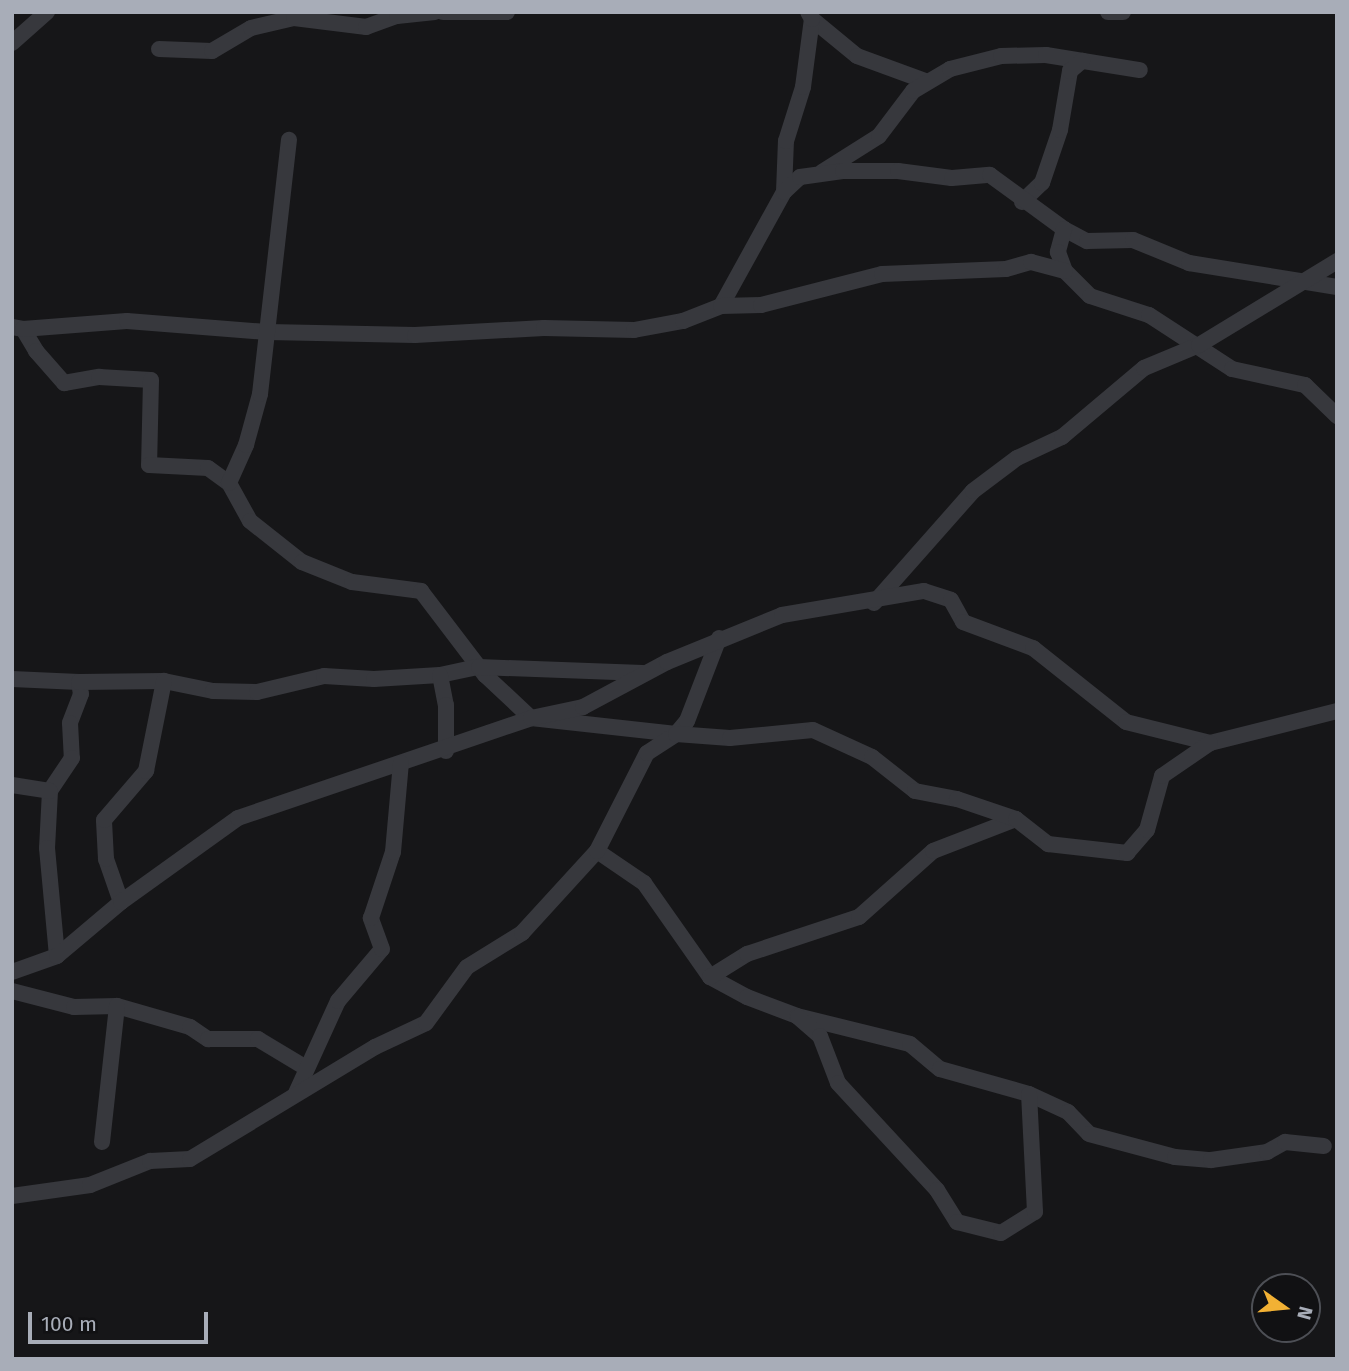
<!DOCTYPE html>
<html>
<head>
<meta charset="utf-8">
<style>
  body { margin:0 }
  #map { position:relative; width:1349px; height:1371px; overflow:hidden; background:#161618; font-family:"Fira Sans",sans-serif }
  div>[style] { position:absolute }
  .minor>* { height:16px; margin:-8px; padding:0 8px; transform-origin:8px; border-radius:8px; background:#37383d }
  span { translate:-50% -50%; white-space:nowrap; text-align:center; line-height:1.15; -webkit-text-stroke:5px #111113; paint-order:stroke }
  .frame { position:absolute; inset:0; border:14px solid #a8adb8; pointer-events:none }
  .north { position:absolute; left:1251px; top:1273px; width:70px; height:70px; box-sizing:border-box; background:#111113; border:2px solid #4d4f55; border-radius:50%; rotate:105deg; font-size:19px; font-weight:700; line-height:28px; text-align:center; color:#a8adb8 }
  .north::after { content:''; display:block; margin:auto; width:24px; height:32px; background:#f2b134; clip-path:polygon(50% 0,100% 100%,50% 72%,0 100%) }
  .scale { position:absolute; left:28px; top:1312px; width:180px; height:32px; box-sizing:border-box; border:4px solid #a8adb8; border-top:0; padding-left:9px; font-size:21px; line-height:24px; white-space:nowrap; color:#a8adb8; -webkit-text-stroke:5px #111113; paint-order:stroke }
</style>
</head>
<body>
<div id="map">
  <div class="minor">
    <i style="left:443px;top:12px;width:64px"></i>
    <i style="left:1108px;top:12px;width:15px"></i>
    <i style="left:812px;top:19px;width:58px;rotate:39.4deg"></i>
    <i style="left:857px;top:56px;width:72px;rotate:20.2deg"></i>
    <i style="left:12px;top:43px;width:47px;rotate:-41.5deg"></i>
    <i style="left:159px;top:49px;width:53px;rotate:2.2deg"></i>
    <i style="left:212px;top:51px;width:45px;rotate:-30.5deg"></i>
    <i style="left:251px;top:28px;width:44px;rotate:-13.1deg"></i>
    <i style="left:294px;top:18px;width:73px;rotate:7.1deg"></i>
    <i style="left:366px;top:27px;width:33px;rotate:-20deg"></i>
    <i style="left:397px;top:16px;width:38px;rotate:-6deg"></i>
    <i style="left:822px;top:172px;width:67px;rotate:-32.3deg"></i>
    <i style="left:879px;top:136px;width:56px;rotate:-52.9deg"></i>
    <i style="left:913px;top:91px;width:43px;rotate:-30.7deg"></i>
    <i style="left:950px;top:69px;width:53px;rotate:-14.3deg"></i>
    <i style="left:1001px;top:56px;width:45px;rotate:-1.3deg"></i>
    <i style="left:1046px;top:55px;width:95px;rotate:9.1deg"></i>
    <i style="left:784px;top:192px;width:51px;rotate:-87.8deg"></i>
    <i style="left:786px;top:141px;width:57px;rotate:-72.5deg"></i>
    <i style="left:803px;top:87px;width:69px;rotate:-82.5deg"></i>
    <i style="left:812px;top:19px;width:8px;rotate:-120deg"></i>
    <i style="left:1022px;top:202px;width:28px;rotate:-44deg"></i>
    <i style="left:1042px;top:183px;width:56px;rotate:-71.2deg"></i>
    <i style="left:1060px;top:130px;width:60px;rotate:-80.4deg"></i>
    <i style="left:1070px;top:71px;width:16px;rotate:-40deg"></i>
    <i style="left:1064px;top:229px;width:26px;rotate:28deg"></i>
    <i style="left:1087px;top:241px;width:46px;rotate:-1.2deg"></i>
    <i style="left:1133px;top:240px;width:61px;rotate:22.3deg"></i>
    <i style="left:1189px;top:263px;width:150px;rotate:9.2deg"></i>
    <i style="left:721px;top:306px;width:130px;rotate:-61.1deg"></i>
    <i style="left:784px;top:192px;width:22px;rotate:-43deg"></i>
    <i style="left:800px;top:177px;width:43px;rotate:-7.9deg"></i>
    <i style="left:843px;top:171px;width:55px"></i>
    <i style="left:898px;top:171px;width:54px;rotate:7.4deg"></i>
    <i style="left:952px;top:178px;width:38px;rotate:-5deg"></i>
    <i style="left:990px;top:175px;width:92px;rotate:36.1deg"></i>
    <i style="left:1064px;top:229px;width:24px;rotate:105deg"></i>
    <i style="left:1058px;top:252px;width:20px;rotate:70deg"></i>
    <i style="left:1065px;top:271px;width:35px;rotate:45deg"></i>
    <i style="left:1090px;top:296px;width:62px;rotate:17.9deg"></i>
    <i style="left:1149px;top:315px;width:99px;rotate:33deg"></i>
    <i style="left:1232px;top:369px;width:75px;rotate:12.4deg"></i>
    <i style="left:1305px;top:385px;width:45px;rotate:44.1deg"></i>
    <i style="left:12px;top:327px;width:11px;rotate:10deg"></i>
    <i style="left:23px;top:329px;width:26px;rotate:59deg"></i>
    <i style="left:36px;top:351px;width:43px;rotate:48.8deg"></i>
    <i style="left:64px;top:383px;width:36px;rotate:-10deg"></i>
    <i style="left:99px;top:377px;width:52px;rotate:3.3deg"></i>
    <i style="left:151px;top:380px;width:85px;rotate:91.3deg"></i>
    <i style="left:149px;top:465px;width:59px;rotate:2.9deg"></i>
    <i style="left:208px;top:468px;width:26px;rotate:36deg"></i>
    <i style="left:229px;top:483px;width:43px;rotate:61.1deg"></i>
    <i style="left:250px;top:521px;width:66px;rotate:38.3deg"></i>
    <i style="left:302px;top:562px;width:54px;rotate:21.8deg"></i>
    <i style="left:352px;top:582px;width:70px;rotate:7.4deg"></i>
    <i style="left:421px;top:591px;width:106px;rotate:52.7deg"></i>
    <i style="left:485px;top:675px;width:63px;rotate:43.1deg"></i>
    <i style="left:531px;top:718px;width:146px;rotate:6.3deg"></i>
    <i style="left:676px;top:734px;width:17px;rotate:-50deg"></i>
    <i style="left:687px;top:721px;width:89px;rotate:-68.9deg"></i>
    <i style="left:23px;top:329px;width:104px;rotate:-4.4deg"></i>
    <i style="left:127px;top:321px;width:141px;rotate:4.5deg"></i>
    <i style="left:268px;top:332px;width:147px;rotate:1.2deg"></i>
    <i style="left:415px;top:335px;width:129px;rotate:-3.1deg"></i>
    <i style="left:544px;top:328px;width:90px;rotate:1.3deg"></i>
    <i style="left:634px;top:330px;width:50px;rotate:-10.4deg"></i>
    <i style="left:683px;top:321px;width:41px;rotate:-21.5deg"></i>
    <i style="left:721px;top:306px;width:40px;rotate:-1.4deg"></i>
    <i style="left:761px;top:305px;width:125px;rotate:-14.4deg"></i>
    <i style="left:882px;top:274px;width:124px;rotate:-2.3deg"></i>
    <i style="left:1006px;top:269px;width:26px;rotate:-16deg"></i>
    <i style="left:1031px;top:262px;width:35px;rotate:15deg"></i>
    <i style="left:229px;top:483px;width:42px;rotate:-65.9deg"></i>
    <i style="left:246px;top:445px;width:53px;rotate:-74.6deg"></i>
    <i style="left:260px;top:394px;width:256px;rotate:-83.5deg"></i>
    <i style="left:874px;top:603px;width:149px;rotate:-48.5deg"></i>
    <i style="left:973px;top:491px;width:55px;rotate:-36.9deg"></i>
    <i style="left:1017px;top:458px;width:50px;rotate:-25deg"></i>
    <i style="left:1062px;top:437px;width:107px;rotate:-40.1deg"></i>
    <i style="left:1144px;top:368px;width:60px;rotate:-22.7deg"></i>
    <i style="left:1199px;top:345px;width:162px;rotate:-31.3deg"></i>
    <i style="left:440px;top:675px;width:40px;rotate:-12deg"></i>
    <i style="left:479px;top:667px;width:164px;rotate:2.1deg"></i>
    <i style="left:12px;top:679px;width:67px;rotate:2.6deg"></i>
    <i style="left:79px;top:682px;width:12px;rotate:81deg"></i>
    <i style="left:81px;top:694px;width:31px;rotate:111deg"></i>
    <i style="left:70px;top:723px;width:35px;rotate:87deg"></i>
    <i style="left:72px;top:758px;width:40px;rotate:124deg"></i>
    <i style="left:50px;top:791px;width:57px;rotate:93deg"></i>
    <i style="left:47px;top:848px;width:108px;rotate:84.7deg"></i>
    <i style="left:79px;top:682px;width:85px;rotate:-0.7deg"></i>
    <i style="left:164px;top:681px;width:50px;rotate:11.5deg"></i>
    <i style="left:213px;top:691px;width:44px;rotate:1.3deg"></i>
    <i style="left:257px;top:692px;width:69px;rotate:-13.4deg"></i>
    <i style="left:324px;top:676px;width:50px;rotate:3.4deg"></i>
    <i style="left:374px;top:679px;width:66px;rotate:-3.5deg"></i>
    <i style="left:440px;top:675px;width:31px;rotate:79deg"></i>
    <i style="left:446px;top:705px;width:46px;rotate:90deg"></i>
    <i style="left:12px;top:785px;width:38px;rotate:9deg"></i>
    <i style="left:597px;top:851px;width:57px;rotate:34.2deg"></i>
    <i style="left:644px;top:883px;width:115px;rotate:54.9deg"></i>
    <i style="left:710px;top:977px;width:42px;rotate:28.4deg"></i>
    <i style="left:747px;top:997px;width:53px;rotate:20.8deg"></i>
    <i style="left:797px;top:1016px;width:116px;rotate:13.9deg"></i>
    <i style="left:910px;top:1044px;width:39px;rotate:40deg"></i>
    <i style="left:940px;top:1069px;width:92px;rotate:15.7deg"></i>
    <i style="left:1029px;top:1094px;width:43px;rotate:24.8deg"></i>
    <i style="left:1068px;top:1112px;width:30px;rotate:46deg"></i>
    <i style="left:1089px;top:1134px;width:89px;rotate:15deg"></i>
    <i style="left:1175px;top:1157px;width:36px;rotate:5deg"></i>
    <i style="left:1211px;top:1160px;width:57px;rotate:-8.1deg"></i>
    <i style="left:1267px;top:1152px;width:21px;rotate:-29deg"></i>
    <i style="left:1285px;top:1142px;width:39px;rotate:6deg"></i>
    <i style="left:121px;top:902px;width:46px;rotate:-109.2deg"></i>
    <i style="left:106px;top:859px;width:39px;rotate:-93deg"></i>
    <i style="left:104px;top:820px;width:65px;rotate:-49.4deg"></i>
    <i style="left:146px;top:771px;width:92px;rotate:-78.7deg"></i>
    <i style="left:12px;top:972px;width:48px;rotate:-19.6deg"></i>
    <i style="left:57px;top:956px;width:84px;rotate:-40.2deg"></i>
    <i style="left:121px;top:902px;width:144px;rotate:-35.7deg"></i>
    <i style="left:238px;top:818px;width:310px;rotate:-18.8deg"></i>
    <i style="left:531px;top:718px;width:53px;rotate:-11.9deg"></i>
    <i style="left:583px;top:707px;width:95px;rotate:-28.2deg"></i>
    <i style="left:667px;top:662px;width:124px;rotate:-22.2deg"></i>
    <i style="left:782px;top:615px;width:144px;rotate:-9.6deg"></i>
    <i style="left:924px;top:591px;width:28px;rotate:18deg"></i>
    <i style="left:951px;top:600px;width:25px;rotate:61deg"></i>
    <i style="left:963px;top:622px;width:75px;rotate:20.4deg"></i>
    <i style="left:1033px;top:648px;width:119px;rotate:38.5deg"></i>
    <i style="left:1126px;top:722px;width:87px;rotate:14deg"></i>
    <i style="left:1210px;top:743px;width:131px;rotate:-14.1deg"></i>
    <i style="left:710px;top:977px;width:44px;rotate:-31.9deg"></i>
    <i style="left:747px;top:954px;width:118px;rotate:-18.3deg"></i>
    <i style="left:859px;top:917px;width:99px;rotate:-41.7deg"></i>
    <i style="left:933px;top:851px;width:89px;rotate:-21.1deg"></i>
    <i style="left:12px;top:991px;width:64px;rotate:14.5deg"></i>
    <i style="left:74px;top:1007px;width:43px;rotate:-1.3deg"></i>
    <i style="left:117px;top:1006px;width:76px;rotate:16deg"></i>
    <i style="left:190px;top:1027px;width:22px;rotate:34deg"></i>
    <i style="left:208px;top:1039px;width:50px"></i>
    <i style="left:258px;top:1039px;width:56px;rotate:31.1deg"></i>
    <i style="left:798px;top:1017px;width:29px;rotate:41deg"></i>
    <i style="left:820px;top:1036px;width:50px;rotate:69deg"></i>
    <i style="left:838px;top:1083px;width:146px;rotate:47.2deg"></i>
    <i style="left:937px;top:1190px;width:38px;rotate:58deg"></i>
    <i style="left:957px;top:1222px;width:45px;rotate:14deg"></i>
    <i style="left:1001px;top:1233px;width:40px;rotate:-32deg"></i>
    <i style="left:1035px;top:1212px;width:118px;rotate:-92.9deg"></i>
    <i style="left:296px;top:1093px;width:101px;rotate:-65.5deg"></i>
    <i style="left:338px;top:1001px;width:68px;rotate:-49.8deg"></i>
    <i style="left:382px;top:949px;width:33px;rotate:-110deg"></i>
    <i style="left:371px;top:918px;width:70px;rotate:-71.6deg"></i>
    <i style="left:393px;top:852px;width:89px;rotate:-84.9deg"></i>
    <i style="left:102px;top:1142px;width:137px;rotate:-83.7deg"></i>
    <i style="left:12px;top:1196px;width:79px;rotate:-8deg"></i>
    <i style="left:90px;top:1185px;width:65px;rotate:-21.8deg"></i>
    <i style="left:150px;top:1161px;width:40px;rotate:-2.9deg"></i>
    <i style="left:190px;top:1159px;width:216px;rotate:-31.2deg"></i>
    <i style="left:375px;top:1047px;width:56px;rotate:-25.2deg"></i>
    <i style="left:426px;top:1023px;width:69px;rotate:-53.8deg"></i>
    <i style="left:467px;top:967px;width:65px;rotate:-31.7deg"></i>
    <i style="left:522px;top:933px;width:111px;rotate:-47.6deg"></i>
    <i style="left:597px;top:851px;width:110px;rotate:-63deg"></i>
    <i style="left:647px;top:753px;width:35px;rotate:-33deg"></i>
    <i style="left:676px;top:734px;width:54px;rotate:4.2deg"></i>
    <i style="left:730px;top:738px;width:83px;rotate:-5.5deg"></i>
    <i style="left:813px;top:730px;width:65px;rotate:24.6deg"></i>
    <i style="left:872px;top:757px;width:55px;rotate:38.3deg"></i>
    <i style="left:915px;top:791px;width:43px;rotate:10.8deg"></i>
    <i style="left:957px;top:799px;width:62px;rotate:18.7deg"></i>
    <i style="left:1016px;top:819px;width:41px;rotate:38deg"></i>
    <i style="left:1048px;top:844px;width:80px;rotate:6.5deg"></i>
    <i style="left:1127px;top:853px;width:30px;rotate:-49deg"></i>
    <i style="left:1147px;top:830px;width:56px;rotate:-74.5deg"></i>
    <i style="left:1162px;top:776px;width:58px;rotate:-34.5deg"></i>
  </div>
  <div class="frame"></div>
  <div class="north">N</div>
  <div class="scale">100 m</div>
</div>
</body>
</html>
